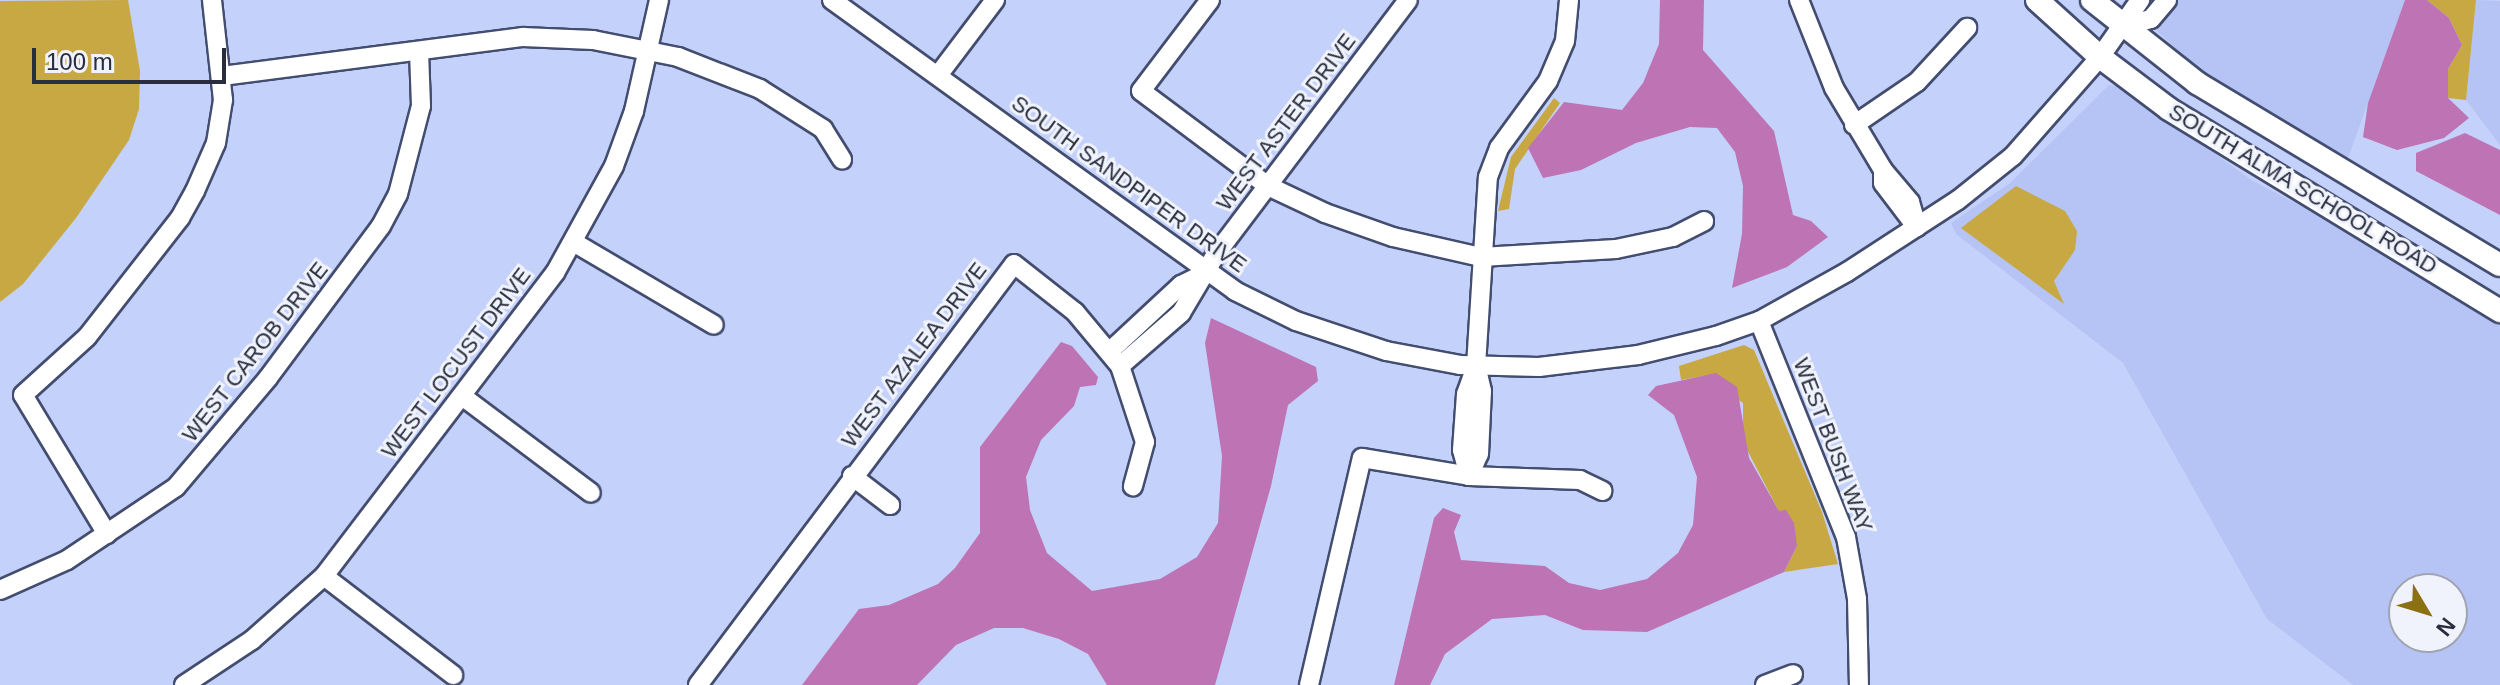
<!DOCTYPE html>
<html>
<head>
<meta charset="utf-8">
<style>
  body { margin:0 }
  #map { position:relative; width:2500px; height:685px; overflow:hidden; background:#c4d1fa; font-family:Helvetica,sans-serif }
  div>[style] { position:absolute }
  .built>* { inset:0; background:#b5c4f4 }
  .green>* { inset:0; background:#c7a842 }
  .water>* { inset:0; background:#bd73b4 }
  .roads { filter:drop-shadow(2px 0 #434d6f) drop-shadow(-2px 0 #434d6f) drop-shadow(0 2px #434d6f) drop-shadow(0 -2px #434d6f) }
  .minor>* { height:18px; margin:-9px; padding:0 9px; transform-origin:9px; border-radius:9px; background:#fff }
  .major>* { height:22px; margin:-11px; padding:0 11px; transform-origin:11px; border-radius:11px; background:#fff }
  span { translate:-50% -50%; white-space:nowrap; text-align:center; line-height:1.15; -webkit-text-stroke:6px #f0f3fc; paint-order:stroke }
  .street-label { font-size:22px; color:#292d3d }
  .north { position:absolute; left:2388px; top:573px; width:80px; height:80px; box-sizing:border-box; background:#f0f3fc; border:2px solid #a0a4b0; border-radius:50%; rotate:128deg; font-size:22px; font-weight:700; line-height:32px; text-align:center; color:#292d3d }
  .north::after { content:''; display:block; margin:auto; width:28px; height:36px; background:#8b7114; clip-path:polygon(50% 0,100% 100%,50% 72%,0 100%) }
  .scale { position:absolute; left:32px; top:48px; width:194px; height:36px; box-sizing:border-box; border:4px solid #292d3d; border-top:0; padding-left:10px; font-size:24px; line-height:28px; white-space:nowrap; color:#292d3d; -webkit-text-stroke:6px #f0f3fc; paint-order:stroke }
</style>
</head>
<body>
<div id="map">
  <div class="built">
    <i style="clip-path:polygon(2176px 0,2405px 0,2347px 161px,2254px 109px,2188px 60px,2157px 31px)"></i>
    <i style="clip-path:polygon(2476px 0,2500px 1px,2500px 145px,2466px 100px)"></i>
    <i style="clip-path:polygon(evenodd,2109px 85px,2121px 87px,2253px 181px,2366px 240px,2500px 325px,2500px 685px,2353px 685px,2267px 619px,2123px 363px,1956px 234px,1951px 223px,2010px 183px,2109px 85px,2404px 589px,2452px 589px,2452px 637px,2404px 637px,2404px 589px)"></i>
  </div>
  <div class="green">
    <i style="clip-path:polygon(128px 0,140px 71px,139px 109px,129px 140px,76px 218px,23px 284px,0 302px,0 1px)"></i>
    <i style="clip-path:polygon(2427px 0,2476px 0,2466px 100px,2448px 98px,2448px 69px,2462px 45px,2449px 18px)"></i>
    <i style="clip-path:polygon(1554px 98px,1560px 103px,1515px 169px,1509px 209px,1498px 211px,1511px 157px)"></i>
    <i style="clip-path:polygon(2016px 186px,2065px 211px,2077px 231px,2075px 250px,2054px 281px,2064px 304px,1961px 228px)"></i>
    <i style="clip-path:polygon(1744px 345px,1754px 350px,1822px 512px,1838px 564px,1784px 572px,1797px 546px,1743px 442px,1743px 403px,1703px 376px,1681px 380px,1679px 366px)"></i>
  </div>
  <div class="water">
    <i style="clip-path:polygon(1660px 0,1704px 0,1703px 50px,1774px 131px,1793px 215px,1811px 221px,1828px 237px,1787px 267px,1732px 288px,1742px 234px,1743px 186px,1735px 152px,1717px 128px,1690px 127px,1636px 143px,1581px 170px,1543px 178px,1528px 148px,1564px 102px,1622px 110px,1643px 83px,1659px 44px)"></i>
    <i style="clip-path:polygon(2405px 0,2427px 0,2449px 18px,2462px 45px,2448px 69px,2448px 98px,2469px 118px,2444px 138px,2397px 150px,2363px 137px,2368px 103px)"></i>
    <i style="clip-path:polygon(2465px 133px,2500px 150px,2500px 215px,2416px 171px,2416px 153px)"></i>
    <i style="clip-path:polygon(1211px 318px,1316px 367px,1318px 381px,1288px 405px,1271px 486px,1215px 685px,1107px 685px,1088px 654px,1059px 639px,1023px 628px,994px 628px,956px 645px,917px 685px,802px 685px,859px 609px,889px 605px,938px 584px,955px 568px,980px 533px,980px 447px,1061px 342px,1072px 346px,1098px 377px,1096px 385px,1080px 387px,1074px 406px,1041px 440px,1026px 477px,1030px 510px,1047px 553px,1092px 591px,1160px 579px,1197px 557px,1218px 523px,1222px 456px,1205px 343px)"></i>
    <i style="clip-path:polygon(1716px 373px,1737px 387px,1749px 458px,1779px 511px,1786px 510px,1794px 523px,1797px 546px,1784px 572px,1647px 632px,1583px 630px,1545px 615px,1492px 619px,1445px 654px,1430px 685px,1394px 685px,1434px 518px,1443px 508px,1461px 515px,1454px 532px,1461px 560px,1545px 566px,1569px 583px,1600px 590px,1647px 579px,1678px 553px,1693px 525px,1697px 477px,1674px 415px,1648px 395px,1656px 386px)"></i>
  </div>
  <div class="roads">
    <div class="minor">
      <i style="left:832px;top:0;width:497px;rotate:35.8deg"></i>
      <i style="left:1235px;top:291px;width:68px;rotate:26.2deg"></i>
      <i style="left:1296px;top:321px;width:95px;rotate:18.4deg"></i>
      <i style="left:1386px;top:351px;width:75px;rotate:10.7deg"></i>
      <i style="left:1460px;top:365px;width:79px;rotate:1.5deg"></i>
      <i style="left:1539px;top:367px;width:100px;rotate:-6.9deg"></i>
      <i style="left:1638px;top:355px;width:80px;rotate:-13.7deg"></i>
      <i style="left:1716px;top:336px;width:46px;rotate:-19.2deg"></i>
      <i style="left:1759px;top:321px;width:101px;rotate:-29.1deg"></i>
      <i style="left:1847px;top:272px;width:132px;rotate:-33deg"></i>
      <i style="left:1958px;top:200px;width:70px;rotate:-38.7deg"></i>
      <i style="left:2013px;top:156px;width:132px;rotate:-48.7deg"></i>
      <i style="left:2100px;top:57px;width:70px;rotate:-54.9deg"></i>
      <i style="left:1210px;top:0;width:114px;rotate:127.2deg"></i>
      <i style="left:1141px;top:91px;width:159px;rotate:36.8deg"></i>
      <i style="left:1268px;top:186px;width:63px;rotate:25.3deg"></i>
      <i style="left:1325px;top:213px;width:72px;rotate:19.4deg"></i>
      <i style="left:1393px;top:237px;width:90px;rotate:12.8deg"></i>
      <i style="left:1481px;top:257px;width:135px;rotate:-3.4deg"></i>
      <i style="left:1616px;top:249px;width:58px;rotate:-11.9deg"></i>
      <i style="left:1673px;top:237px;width:35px;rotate:-27deg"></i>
      <i style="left:1799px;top:0;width:95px;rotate:68.3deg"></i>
      <i style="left:1834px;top:88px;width:96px;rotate:59.1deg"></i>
      <i style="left:1883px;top:170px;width:42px;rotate:49.8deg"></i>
      <i style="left:1910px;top:202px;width:26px;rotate:74deg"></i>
      <i style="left:2124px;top:27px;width:28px;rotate:-17deg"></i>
      <i style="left:2151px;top:19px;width:25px;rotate:-50deg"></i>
      <i style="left:939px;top:74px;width:93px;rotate:-52.9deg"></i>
      <i style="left:222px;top:76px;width:304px;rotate:-7.4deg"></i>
      <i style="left:523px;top:37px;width:70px;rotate:2.5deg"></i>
      <i style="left:593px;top:40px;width:87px;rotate:11.3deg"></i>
      <i style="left:678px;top:57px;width:88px;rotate:21.3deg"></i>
      <i style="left:760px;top:89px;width:75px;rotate:32.4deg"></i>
      <i style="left:823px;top:129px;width:36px;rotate:58deg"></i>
      <i style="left:1854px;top:125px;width:76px;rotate:-34.3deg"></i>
      <i style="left:1917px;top:82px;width:74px;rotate:-47.2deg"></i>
      <i style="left:1883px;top:170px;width:13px;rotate:90deg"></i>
      <i style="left:1883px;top:183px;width:51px;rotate:52.9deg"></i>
      <i style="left:575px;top:243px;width:161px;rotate:30.5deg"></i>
      <i style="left:1759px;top:321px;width:233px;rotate:68.1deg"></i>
      <i style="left:1846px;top:537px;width:63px;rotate:79.9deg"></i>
      <i style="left:1857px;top:599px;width:86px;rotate:88.7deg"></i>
      <i style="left:1110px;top:351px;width:97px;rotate:-42.9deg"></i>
      <i style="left:1181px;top:285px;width:25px;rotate:-26deg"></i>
      <i style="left:1120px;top:366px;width:81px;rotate:-41deg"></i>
      <i style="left:1181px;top:313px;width:69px;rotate:-59.3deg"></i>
      <i style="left:1216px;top:254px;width:318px;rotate:-52.9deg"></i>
      <i style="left:462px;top:396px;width:161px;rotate:36.9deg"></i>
      <i style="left:852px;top:476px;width:48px;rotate:37.3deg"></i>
      <i style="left:1469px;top:476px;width:27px;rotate:-105deg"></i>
      <i style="left:1462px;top:450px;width:56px;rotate:-85.9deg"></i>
      <i style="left:1466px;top:394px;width:30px;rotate:-70deg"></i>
      <i style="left:1476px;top:366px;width:189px;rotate:-86.4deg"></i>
      <i style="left:1488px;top:177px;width:31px;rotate:-69deg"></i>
      <i style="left:1499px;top:148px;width:83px;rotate:-53.8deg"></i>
      <i style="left:1548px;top:81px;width:43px;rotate:-67deg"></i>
      <i style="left:1565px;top:41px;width:41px;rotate:-84.4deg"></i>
      <i style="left:1469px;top:476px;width:24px;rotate:-66deg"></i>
      <i style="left:1479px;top:454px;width:63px;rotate:-87.3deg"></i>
      <i style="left:1482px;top:391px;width:23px;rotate:-103deg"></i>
      <i style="left:107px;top:534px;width:162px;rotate:-121.1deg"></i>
      <i style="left:23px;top:395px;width:86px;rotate:-42.2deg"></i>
      <i style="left:87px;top:337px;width:151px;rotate:-52deg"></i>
      <i style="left:180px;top:218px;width:31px;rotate:-61deg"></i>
      <i style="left:195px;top:191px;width:52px;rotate:-66.4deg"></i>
      <i style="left:216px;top:143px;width:44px;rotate:-80.8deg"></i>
      <i style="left:223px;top:100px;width:101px;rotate:-96.3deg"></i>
      <i style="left:324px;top:576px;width:163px;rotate:37.5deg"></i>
      <i style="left:0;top:590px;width:73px;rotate:-24.1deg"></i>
      <i style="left:67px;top:560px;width:131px;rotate:-33.8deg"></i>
      <i style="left:176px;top:487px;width:143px;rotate:-49.8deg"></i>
      <i style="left:268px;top:378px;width:189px;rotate:-53.4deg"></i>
      <i style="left:381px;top:226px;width:36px;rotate:-62deg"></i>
      <i style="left:398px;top:194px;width:91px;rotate:-75.4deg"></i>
      <i style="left:421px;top:106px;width:55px;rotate:-92.1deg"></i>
      <i style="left:184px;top:685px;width:82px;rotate:-33.5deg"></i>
      <i style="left:252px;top:640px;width:96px;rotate:-41.6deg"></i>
      <i style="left:324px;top:576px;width:381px;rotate:-52.7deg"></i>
      <i style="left:555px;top:273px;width:122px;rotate:-61.1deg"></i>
      <i style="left:614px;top:166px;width:59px;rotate:-70deg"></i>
      <i style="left:634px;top:111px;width:114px;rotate:-77.3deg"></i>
      <i style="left:698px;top:685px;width:526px;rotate:-53.11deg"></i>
      <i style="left:1014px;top:264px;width:78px;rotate:38.2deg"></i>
      <i style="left:1075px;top:312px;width:70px;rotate:50.2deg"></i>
      <i style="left:1120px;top:366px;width:80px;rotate:71.8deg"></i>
      <i style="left:1145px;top:442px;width:46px;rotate:105.3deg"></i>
      <i style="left:1309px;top:685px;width:233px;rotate:-76.9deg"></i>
      <i style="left:1362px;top:458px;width:109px;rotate:9.5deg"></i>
      <i style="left:1469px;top:476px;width:111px;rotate:2.1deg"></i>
      <i style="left:1580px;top:480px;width:25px;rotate:26deg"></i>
      <i style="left:1765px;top:685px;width:30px;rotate:-21deg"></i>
    </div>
    <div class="major">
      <i style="left:2037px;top:0;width:85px;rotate:42.1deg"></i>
      <i style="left:2100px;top:57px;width:86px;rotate:37deg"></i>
      <i style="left:2169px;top:109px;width:388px;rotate:31.4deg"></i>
      <i style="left:2092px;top:0;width:134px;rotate:38.3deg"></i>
      <i style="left:2197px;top:83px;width:353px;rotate:31deg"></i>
    </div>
  </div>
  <div class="street-label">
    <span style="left:1286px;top:122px;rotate:-53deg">WEST ASTER DRIVE</span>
    <span style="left:1129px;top:184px;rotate:36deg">SOUTH SANDPIPER DRIVE</span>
    <span style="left:2303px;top:189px;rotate:31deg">SOUTH ALMA SCHOOL ROAD</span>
    <span style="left:255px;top:352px;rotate:-52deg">WEST CAROB DRIVE</span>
    <span style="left:914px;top:355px;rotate:-53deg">WEST AZALEA DRIVE</span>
    <span style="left:456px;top:363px;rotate:-53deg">WEST LOCUST DRIVE</span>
    <span style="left:1833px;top:445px;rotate:69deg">WEST BUSH WAY</span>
  </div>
  <div class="north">N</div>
  <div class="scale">100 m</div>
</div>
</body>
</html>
